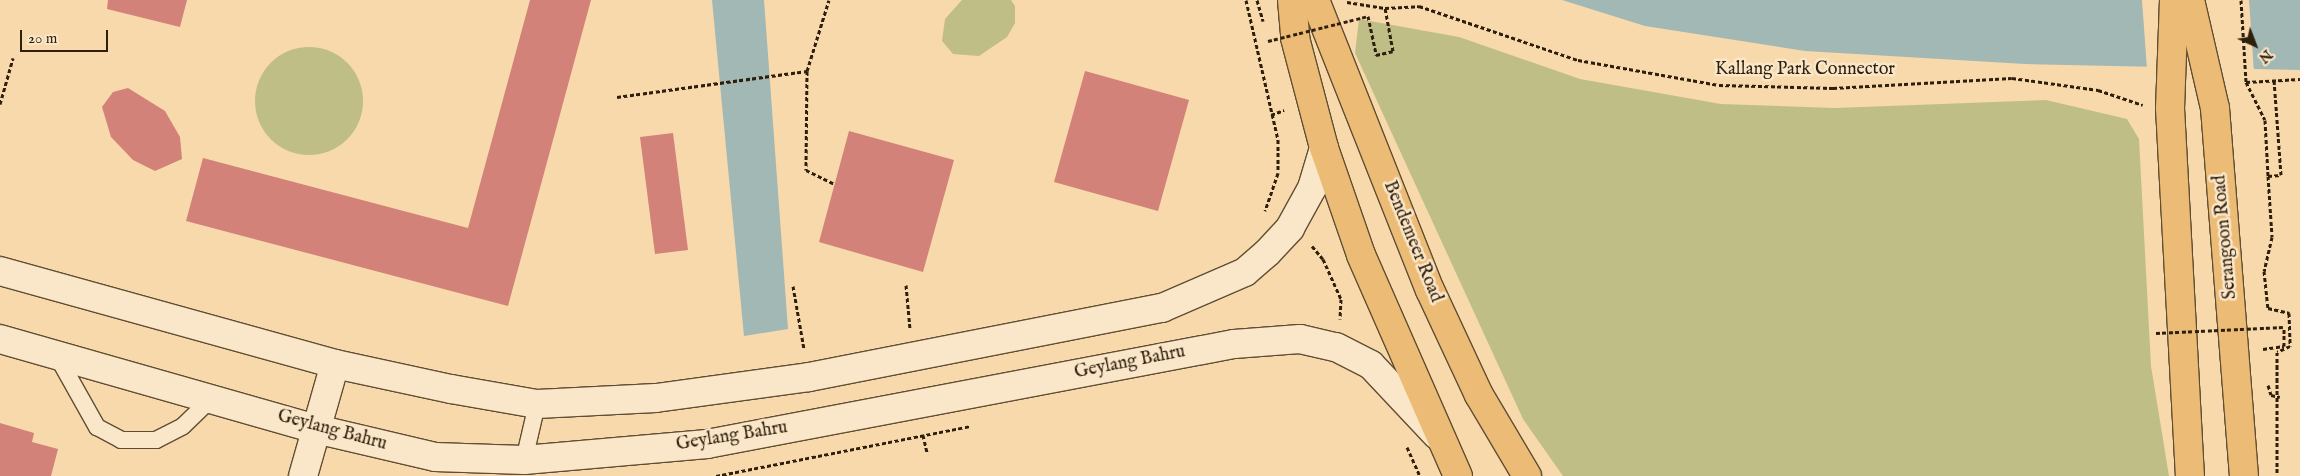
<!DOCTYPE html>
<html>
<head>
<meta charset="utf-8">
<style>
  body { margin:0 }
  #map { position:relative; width:2300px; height:476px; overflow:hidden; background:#f8d9ac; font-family:"IM FELL English",serif }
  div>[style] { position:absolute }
  .green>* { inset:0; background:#c0be87 }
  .round { border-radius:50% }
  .water>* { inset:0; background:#a1b8b4 }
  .pier>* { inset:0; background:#f8d9ac }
  .building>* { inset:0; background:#d28278 }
  .path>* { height:3px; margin-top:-1.5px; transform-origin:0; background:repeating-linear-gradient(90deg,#2e1f0b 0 4px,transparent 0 6.5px) }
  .roads { filter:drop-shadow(1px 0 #604e33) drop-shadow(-1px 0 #604e33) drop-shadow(0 1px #604e33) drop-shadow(0 -1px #604e33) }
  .lane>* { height:16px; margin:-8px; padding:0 8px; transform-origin:8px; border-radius:8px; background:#fae6c9 }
  .street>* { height:28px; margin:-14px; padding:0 14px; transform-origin:14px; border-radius:14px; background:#fae6c9 }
  .secondary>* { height:28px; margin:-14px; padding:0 14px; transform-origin:14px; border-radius:14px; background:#fae6c9 }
  .primary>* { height:28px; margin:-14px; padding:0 14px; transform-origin:14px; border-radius:14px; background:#ecbc76 }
  .path-bridge>* { height:3px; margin-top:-1.5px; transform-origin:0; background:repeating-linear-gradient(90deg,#2e1f0b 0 4px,transparent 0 6.5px) }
  span { translate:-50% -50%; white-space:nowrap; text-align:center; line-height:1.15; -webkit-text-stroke:5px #fae6c9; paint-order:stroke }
  .street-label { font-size:18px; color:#2e1f0b }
  .north { position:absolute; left:2230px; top:20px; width:50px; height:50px; -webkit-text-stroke:4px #fae6c9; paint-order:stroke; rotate:137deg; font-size:14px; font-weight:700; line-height:20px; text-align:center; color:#2e1f0b }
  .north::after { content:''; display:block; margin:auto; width:18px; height:22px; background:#2e1f0b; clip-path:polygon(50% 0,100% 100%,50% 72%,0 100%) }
  .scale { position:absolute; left:20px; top:30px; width:88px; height:22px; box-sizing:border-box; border:2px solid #2e1f0b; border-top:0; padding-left:6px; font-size:15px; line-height:18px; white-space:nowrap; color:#2e1f0b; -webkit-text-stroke:4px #fae6c9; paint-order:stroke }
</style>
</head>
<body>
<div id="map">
  <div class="green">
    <i style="clip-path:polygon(962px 0,1011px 0,1015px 6px,1015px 23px,1007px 37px,979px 56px,953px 54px,942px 41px,945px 19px)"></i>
    <i style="clip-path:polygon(1359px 19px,1459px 37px,1580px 79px,1721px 104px,1835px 108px,2046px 100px,2127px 119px,2139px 139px,2151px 366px,2169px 476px,1563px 476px,1523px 419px,1355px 53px)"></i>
    <i class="round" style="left:255px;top:47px;width:108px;height:108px"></i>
  </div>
  <div class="water">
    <i style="clip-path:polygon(712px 0,764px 0,788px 329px,744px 336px)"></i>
    <i style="clip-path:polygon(1562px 0,2300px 0,2300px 70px,2025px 64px,1805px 51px,1645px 26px)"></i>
  </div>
  <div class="pier">
    <i style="clip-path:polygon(2142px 0,2249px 0,2254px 72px,2147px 69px)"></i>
  </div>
  <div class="building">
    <i style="clip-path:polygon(108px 0,187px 0,180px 27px,107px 9px)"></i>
    <i style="clip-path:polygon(530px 0,591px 0,508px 306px,186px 221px,203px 158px,468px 228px)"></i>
    <i style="clip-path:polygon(1085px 71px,1189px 100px,1158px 211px,1054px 182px)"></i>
    <i style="clip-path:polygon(128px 88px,165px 111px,180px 137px,182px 159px,155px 171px,133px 160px,111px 137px,102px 107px,113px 92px)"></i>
    <i style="clip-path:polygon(849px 131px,954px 160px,923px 272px,819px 242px)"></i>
    <i style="clip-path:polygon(673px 133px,688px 250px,655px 254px,640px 137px)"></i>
    <i style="clip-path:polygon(0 423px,34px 433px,32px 442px,58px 449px,51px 476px,0 476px)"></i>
  </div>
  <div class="path">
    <i style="left:1246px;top:0;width:144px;rotate:77.1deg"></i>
    <i style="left:1278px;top:140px;width:33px;rotate:90deg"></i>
    <i style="left:1278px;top:173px;width:40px;rotate:108.9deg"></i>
    <i style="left:1257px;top:0;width:22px;rotate:74deg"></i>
    <i style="left:2241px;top:0;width:82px;rotate:86.5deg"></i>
    <i style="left:2246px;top:82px;width:42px;rotate:63.4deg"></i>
    <i style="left:2265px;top:120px;width:56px;rotate:86.9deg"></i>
    <i style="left:2268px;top:176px;width:13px;rotate:-4deg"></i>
    <i style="left:2281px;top:175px;width:95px;rotate:-94.2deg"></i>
    <i style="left:1347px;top:2px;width:38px;rotate:9deg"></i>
    <i style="left:1385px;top:8px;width:34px;rotate:-3deg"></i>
    <i style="left:1419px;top:6px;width:168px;rotate:18.8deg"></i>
    <i style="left:1578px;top:60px;width:143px;rotate:10.1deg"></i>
    <i style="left:1719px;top:85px;width:114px;rotate:1.5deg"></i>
    <i style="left:1833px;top:88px;width:179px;rotate:-3.2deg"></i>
    <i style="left:2012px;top:78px;width:87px;rotate:7.9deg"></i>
    <i style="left:2098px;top:90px;width:47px;rotate:18.4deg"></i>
    <i style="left:1368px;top:16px;width:40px;rotate:78deg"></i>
    <i style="left:1376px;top:55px;width:17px;rotate:-13deg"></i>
    <i style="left:1393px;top:51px;width:44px;rotate:-100.5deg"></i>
    <i style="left:807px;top:71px;width:99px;rotate:90.6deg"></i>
    <i style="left:806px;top:170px;width:32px;rotate:26deg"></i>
    <i style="left:2246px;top:82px;width:54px;rotate:-3.2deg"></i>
    <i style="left:617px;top:97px;width:192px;rotate:-7.8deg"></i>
    <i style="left:807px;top:71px;width:74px;rotate:-72.8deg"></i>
    <i style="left:0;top:104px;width:48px;rotate:-74.2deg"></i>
    <i style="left:1271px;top:115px;width:14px;rotate:-21deg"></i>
    <i style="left:2268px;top:176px;width:61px;rotate:86.2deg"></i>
    <i style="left:2272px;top:237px;width:35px;rotate:103deg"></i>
    <i style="left:2264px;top:271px;width:37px;rotate:84deg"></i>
    <i style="left:2268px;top:308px;width:22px;rotate:13deg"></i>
    <i style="left:2289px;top:313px;width:33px;rotate:88deg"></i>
    <i style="left:2290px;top:346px;width:14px;rotate:155deg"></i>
    <i style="left:2277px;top:352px;width:124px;rotate:90deg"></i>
    <i style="left:1312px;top:246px;width:17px;rotate:50deg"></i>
    <i style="left:1323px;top:259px;width:44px;rotate:65.8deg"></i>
    <i style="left:1341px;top:299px;width:20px;rotate:93deg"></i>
    <i style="left:906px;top:285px;width:44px;rotate:84.8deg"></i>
    <i style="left:793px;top:286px;width:64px;rotate:80.1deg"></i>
    <i style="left:2263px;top:349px;width:21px;rotate:-8deg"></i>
    <i style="left:2284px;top:346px;width:19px;rotate:-90deg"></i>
    <i style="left:2268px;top:385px;width:10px;rotate:73deg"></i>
    <i style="left:2271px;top:395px;width:9px;rotate:13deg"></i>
    <i style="left:923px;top:435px;width:18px;rotate:77deg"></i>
    <i style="left:1407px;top:447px;width:32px;rotate:66deg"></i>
    <i style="left:716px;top:476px;width:259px;rotate:-11.1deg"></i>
  </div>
  <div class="roads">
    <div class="lane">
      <i style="left:56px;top:354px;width:84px;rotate:60.7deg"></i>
      <i style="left:97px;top:427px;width:27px;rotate:28deg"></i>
      <i style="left:121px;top:440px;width:35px"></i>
      <i style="left:156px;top:440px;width:30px;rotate:-27deg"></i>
      <i style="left:183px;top:426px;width:40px;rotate:-44deg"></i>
      <i style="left:524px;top:460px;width:57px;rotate:-76.9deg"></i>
    </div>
    <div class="street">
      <i style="left:303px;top:476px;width:116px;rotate:-74.1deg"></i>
    </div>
    <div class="secondary">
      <i style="left:0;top:271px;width:348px;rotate:15.5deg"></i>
      <i style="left:335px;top:364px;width:119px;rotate:12.2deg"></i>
      <i style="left:451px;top:389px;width:87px;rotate:9.9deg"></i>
      <i style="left:537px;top:404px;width:119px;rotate:-2.9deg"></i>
      <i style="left:656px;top:398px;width:154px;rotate:-7.8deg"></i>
      <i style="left:809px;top:377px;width:360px;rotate:-11.1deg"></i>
      <i style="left:1162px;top:308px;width:90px;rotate:-23.4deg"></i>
      <i style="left:1245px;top:272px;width:29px;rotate:-41deg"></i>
      <i style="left:1267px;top:253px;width:34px;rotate:-47deg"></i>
      <i style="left:1290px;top:228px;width:46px;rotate:-61.2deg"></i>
      <i style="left:1312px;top:188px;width:42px;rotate:-73.3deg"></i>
      <i style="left:0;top:339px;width:329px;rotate:15.9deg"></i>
      <i style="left:316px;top:429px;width:122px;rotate:13.2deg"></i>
      <i style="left:435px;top:457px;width:89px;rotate:1.9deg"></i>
      <i style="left:524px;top:460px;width:184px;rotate:-5deg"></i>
      <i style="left:707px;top:444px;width:536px;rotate:-10.74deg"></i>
      <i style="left:1234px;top:344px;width:66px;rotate:-4.3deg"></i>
      <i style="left:1300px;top:339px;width:37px;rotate:13deg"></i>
      <i style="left:1336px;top:347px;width:39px;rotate:27deg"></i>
      <i style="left:1371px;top:365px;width:96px;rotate:46.7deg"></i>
    </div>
    <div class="primary">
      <i style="left:1292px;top:0;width:38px;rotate:85deg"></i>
      <i style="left:1295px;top:38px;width:114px;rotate:75.2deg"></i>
      <i style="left:1324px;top:148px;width:113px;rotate:70.9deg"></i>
      <i style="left:1361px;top:255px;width:241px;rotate:66.3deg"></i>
      <i style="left:1315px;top:0;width:312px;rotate:68.4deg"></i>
      <i style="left:1430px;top:290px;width:116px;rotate:65deg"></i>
      <i style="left:1479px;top:395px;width:94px;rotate:59.3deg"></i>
      <i style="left:2174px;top:0;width:108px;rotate:92.1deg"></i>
      <i style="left:2170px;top:108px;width:369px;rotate:86.9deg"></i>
      <i style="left:2190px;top:0;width:111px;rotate:77deg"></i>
      <i style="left:2215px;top:108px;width:369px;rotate:85.5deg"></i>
    </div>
  </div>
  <div class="path-bridge">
    <i style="left:1268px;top:41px;width:103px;rotate:-14deg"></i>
    <i style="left:2156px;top:333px;width:128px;rotate:-2.7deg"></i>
  </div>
  <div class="street-label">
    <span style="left:1805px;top:70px">Kallang Park Connector</span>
    <span style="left:2226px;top:237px;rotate:-95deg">Serangoon Road</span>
    <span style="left:1412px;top:242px;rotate:68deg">Bendemeer Road</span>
    <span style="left:1130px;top:363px;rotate:-11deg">Geylang Bahru</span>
    <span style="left:332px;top:431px;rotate:15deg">Geylang Bahru</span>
    <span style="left:732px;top:437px;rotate:-9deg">Geylang Bahru</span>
  </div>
  <div class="north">N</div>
  <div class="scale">20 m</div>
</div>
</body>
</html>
